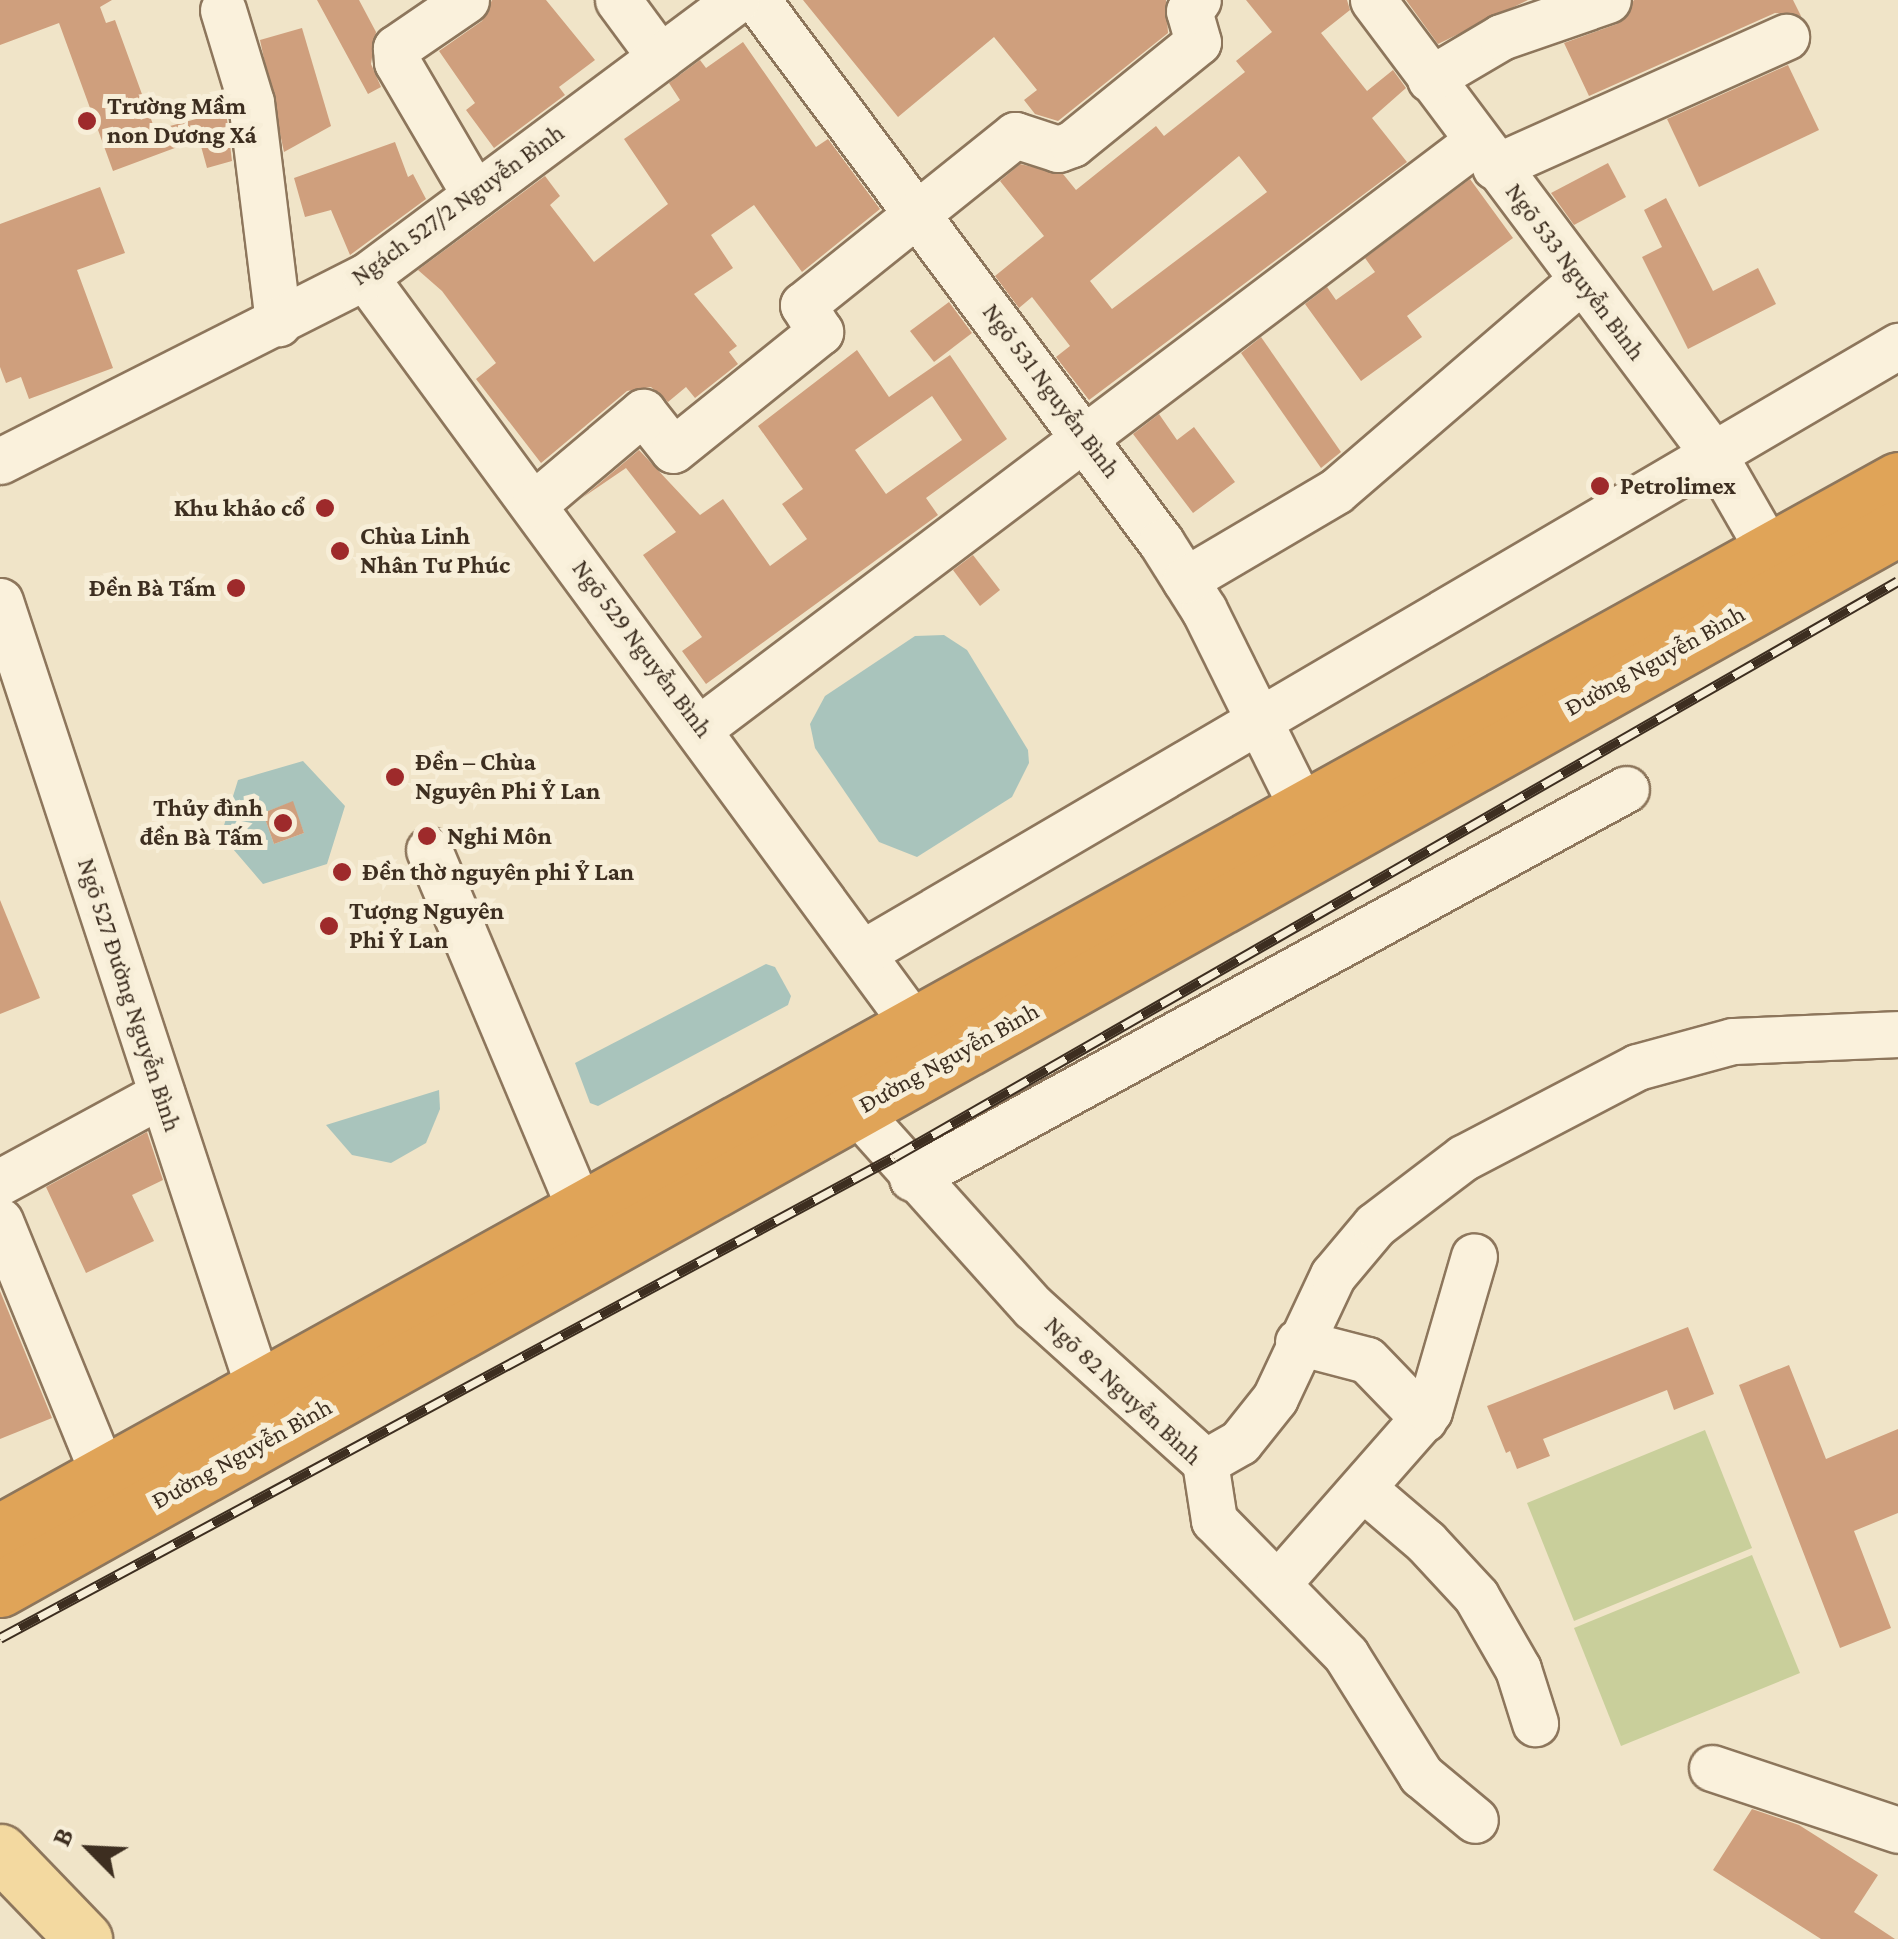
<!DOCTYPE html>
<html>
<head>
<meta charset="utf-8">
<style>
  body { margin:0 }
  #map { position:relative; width:1898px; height:1939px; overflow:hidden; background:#f0e4c8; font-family:"Crimson Pro",serif }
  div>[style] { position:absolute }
  .green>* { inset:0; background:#c9cf9b }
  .water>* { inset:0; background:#a9c4bc }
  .building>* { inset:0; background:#cf9f7d }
  .roads { filter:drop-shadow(2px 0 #8d765c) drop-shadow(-2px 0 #8d765c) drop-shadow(0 2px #8d765c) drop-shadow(0 -2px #8d765c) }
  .minor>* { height:45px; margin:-22.5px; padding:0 22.5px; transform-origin:22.5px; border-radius:22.5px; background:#faf1dc }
  .major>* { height:55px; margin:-27.5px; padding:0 27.5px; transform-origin:27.5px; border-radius:27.5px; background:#f3d9a0 }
  .highway>* { height:55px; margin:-27.5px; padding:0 27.5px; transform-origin:27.5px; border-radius:27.5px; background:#e0a458 }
  .rail>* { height:11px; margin-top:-5.5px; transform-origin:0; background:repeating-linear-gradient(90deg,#f7eed8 0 22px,#3d2e20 0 44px); box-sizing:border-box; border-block:2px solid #3d2e20 }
  .dots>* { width:28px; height:28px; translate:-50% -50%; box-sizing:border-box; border:5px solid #f7eed8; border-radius:50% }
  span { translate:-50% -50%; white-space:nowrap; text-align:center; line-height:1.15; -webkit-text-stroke:10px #f7eed8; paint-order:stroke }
  .poi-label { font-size:25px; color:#3d2e20; font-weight:700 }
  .left { translate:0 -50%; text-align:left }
  .right { translate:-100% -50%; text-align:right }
  .street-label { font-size:25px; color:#3d2e20 }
  .north { position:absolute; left:40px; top:1799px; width:100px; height:100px; -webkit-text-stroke:8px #f7eed8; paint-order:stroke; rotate:294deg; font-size:28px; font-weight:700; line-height:40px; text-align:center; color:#3d2e20 }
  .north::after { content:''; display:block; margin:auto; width:35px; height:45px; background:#3d2e20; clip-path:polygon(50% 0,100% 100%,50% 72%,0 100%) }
</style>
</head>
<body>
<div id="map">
  <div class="green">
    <i style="clip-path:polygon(1705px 1430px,1752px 1548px,1574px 1621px,1527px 1503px)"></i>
    <i style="clip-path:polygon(1752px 1555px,1800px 1673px,1621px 1746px,1574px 1628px)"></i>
  </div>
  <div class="water">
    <i style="clip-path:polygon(944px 635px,967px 650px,1028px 750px,1029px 763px,1012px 797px,917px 857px,879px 842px,815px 748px,810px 724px,825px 696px,915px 636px)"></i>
    <i style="clip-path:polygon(evenodd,303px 761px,345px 806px,327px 864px,263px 884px,221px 835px,238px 780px,303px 761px,292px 802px,304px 833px,274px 844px,263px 813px,292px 802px)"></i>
    <i style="clip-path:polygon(766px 964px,775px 967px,791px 996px,788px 1005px,598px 1106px,590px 1103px,575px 1063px)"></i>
    <i style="clip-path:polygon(439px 1090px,440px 1109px,426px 1143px,391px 1163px,352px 1155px,326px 1125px)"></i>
  </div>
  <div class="building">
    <i style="clip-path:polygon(0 0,112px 0,100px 7px,106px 23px,115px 20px,155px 130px,226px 111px,232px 161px,207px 168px,199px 139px,113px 171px,59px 23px,0 45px)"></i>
    <i style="clip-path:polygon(317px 0,359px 0,376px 32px,371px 64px,381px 87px,368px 94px)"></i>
    <i style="clip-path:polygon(492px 0,546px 0,595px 60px,559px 87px,565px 95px,494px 148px,466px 110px,475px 103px,439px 51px,482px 21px)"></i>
    <i style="clip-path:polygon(803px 0,1166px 0,1168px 33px,1058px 121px,1035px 114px,1024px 100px,1037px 90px,994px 37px,898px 117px)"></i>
    <i style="clip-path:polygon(evenodd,1246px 0,1347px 0,1350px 10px,1321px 33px,1367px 91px,1393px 70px,1406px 88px,1372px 118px,1407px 162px,1089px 400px,1056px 357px,1070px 346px,1032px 297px,1019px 308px,995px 276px,1044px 236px,1000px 181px,1020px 164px,1063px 174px,1076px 190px,1156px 126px,1164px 136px,1245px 72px,1236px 61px,1272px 32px,1246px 0,1239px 156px,1267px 192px,1112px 309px,1090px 281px,1239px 156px)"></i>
    <i style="clip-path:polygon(1406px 0,1528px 0,1438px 44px)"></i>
    <i style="clip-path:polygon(1634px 0,1793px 0,1801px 16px,1775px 13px,1589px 96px,1564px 43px,1617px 24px)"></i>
    <i style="clip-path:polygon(302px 28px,331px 126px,284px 152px,260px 40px)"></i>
    <i style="clip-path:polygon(743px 42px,816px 147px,828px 139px,880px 209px,802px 272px,754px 205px,711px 235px,733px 268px,694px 294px,737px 346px,729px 352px,738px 364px,695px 398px,686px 387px,668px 402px,651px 387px,627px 391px,541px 463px,476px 379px,496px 363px,442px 291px,418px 270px,545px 176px,560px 196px,550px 205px,594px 262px,668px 204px,624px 139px,680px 100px,669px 83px,700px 60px,706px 68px)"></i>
    <i style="clip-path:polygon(1788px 65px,1819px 130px,1699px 187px,1667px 119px)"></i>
    <i style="clip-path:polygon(395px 142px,408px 177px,413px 174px,426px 199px,350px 255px,331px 210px,305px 217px,294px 178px)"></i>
    <i style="clip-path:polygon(1608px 163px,1626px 197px,1574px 225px,1551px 193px)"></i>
    <i style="clip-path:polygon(1470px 179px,1513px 238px,1407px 316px,1422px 337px,1361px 381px,1305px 304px,1327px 287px,1336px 300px,1375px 272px,1365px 258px)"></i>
    <i style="clip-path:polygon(100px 187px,125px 253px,77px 270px,113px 368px,29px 399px,21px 377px,6px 383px,0 367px,0 224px)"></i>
    <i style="clip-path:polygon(1666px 198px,1713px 291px,1758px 268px,1776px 304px,1688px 349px,1642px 257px,1662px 247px,1644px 210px)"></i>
    <i style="clip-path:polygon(949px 302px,972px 333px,934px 362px,910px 331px)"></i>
    <i style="clip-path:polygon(1261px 337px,1341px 452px,1321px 468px,1241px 353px)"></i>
    <i style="clip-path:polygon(evenodd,857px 350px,889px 397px,950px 355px,1007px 439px,926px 498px,938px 515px,706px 684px,682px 651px,702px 637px,643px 555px,676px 532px,626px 468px,582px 498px,639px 450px,700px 515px,723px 499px,770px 566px,807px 539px,782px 504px,803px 489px,758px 426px,857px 350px,932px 396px,962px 440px,886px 494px,855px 450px,932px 396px)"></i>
    <i style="clip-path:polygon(1159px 414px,1177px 440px,1194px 427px,1235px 482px,1193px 513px,1133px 434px)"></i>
    <i style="clip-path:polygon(973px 555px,1000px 590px,980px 606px,953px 570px)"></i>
    <i style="clip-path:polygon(293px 801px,304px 833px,274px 844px,263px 813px)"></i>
    <i style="clip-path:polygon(0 900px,40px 998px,0 1014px)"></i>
    <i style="clip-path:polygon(147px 1132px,163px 1180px,132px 1195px,154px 1241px,86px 1273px,46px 1187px)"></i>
    <i style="clip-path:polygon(0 1291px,52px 1418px,0 1439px)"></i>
    <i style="clip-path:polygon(1688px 1327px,1714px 1394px,1674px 1410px,1667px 1390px,1543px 1439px,1550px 1456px,1517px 1469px,1510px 1451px,1506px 1453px,1487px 1406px)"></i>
    <i style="clip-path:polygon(1789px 1365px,1826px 1459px,1898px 1429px,1898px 1513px,1854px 1531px,1891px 1628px,1840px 1648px,1739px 1385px)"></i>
    <i style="clip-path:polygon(1752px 1809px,1799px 1825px,1878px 1875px,1854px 1912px,1895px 1939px,1821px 1939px,1713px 1870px)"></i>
  </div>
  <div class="roads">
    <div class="minor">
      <i style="left:466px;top:0;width:85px;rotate:145.6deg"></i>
      <i style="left:396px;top:48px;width:14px;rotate:86deg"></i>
      <i style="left:397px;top:62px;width:154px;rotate:59.6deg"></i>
      <i style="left:618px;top:0;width:71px;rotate:53.6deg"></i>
      <i style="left:757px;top:0;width:676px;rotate:53.3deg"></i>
      <i style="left:1161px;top:542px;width:80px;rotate:57.7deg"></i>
      <i style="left:1204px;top:610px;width:222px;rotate:63.6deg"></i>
      <i style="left:1373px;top:0;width:569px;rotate:53.15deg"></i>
      <i style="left:1714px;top:455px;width:108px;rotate:60.1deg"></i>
      <i style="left:223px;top:10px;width:96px;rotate:73.1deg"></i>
      <i style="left:251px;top:102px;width:223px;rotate:83deg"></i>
      <i style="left:1430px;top:79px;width:82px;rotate:-30.6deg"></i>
      <i style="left:1501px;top:37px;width:113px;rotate:-19.1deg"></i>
      <i style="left:1495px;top:167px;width:319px;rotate:-24.1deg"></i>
      <i style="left:365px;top:277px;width:928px;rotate:53.72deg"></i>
      <i style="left:0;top:461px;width:409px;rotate:-26.8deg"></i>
      <i style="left:365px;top:277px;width:463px;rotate:-36.7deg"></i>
      <i style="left:534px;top:504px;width:143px;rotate:-40.2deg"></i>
      <i style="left:643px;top:412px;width:48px;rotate:51.7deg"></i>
      <i style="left:673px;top:450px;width:189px;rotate:-38.8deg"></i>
      <i style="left:820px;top:332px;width:32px;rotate:-122deg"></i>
      <i style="left:803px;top:305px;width:272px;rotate:-38.7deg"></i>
      <i style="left:1015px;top:135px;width:45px;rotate:18deg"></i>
      <i style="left:1058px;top:149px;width:15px;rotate:-20deg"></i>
      <i style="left:1072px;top:144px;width:162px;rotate:-39deg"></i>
      <i style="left:1198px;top:42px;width:32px;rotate:-106deg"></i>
      <i style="left:1189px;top:11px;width:14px;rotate:-51deg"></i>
      <i style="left:1185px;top:580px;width:175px;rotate:-30.5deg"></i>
      <i style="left:1336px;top:491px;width:323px;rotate:-40.7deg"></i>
      <i style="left:0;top:601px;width:829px;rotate:71.81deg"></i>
      <i style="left:700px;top:728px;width:972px;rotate:-37.06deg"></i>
      <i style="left:429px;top:850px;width:386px;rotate:67.2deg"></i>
      <i style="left:862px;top:953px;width:1201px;rotate:-30.37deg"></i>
      <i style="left:856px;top:1110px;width:265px;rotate:48.1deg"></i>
      <i style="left:1033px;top:1307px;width:232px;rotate:42deg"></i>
      <i style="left:1205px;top:1462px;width:59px;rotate:81.2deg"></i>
      <i style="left:1214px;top:1520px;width:189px;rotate:45.6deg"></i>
      <i style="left:1346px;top:1655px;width:142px;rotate:58deg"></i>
      <i style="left:1421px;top:1775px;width:70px;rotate:39.8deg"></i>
      <i style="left:912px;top:1178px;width:813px;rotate:-28.58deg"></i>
      <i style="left:0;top:1182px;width:184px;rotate:-28.5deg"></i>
      <i style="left:0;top:1221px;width:273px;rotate:67.8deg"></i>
      <i style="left:1298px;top:1342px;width:71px;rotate:14.6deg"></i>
      <i style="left:1367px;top:1360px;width:82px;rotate:46deg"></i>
      <i style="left:1205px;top:1462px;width:40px;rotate:-29.7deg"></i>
      <i style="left:1240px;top:1442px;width:56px;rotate:-51.5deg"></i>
      <i style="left:1275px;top:1398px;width:136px;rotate:-64.8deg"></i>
      <i style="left:1333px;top:1275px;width:65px;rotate:-50deg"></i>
      <i style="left:1375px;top:1225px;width:111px;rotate:-37.3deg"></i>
      <i style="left:1463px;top:1158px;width:196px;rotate:-27.6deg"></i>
      <i style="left:1637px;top:1067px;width:99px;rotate:-15.2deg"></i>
      <i style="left:1733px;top:1041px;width:165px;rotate:-2.4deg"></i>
      <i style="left:1364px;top:1489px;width:82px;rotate:40.5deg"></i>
      <i style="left:1426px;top:1542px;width:74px;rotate:47.2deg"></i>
      <i style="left:1476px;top:1596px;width:84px;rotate:60.1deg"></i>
      <i style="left:1518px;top:1669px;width:57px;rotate:72.5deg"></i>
      <i style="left:1279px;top:1582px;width:227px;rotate:-48.7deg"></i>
      <i style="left:1429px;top:1411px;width:161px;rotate:-73.8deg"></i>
      <i style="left:1712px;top:1768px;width:196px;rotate:18.4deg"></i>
    </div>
    <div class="major">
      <i style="left:0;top:1852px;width:121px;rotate:46deg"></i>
    </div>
    <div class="highway">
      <i style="left:0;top:1532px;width:2170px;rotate:-29deg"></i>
      <i style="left:0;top:1589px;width:2174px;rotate:-29.21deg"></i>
    </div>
  </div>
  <div class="rail">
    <i style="left:0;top:1638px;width:1015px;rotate:-28.28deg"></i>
    <i style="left:894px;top:1157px;width:1157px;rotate:-29.84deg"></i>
  </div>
  <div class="dots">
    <i style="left:87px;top:121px;background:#9e2a2b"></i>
    <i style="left:1600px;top:486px;background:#9e2a2b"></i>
    <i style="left:325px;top:508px;background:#9e2a2b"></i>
    <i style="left:340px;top:551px;background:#9e2a2b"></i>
    <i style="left:236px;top:588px;background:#9e2a2b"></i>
    <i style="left:395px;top:777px;background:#9e2a2b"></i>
    <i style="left:283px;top:823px;background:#9e2a2b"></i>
    <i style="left:427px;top:836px;background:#9e2a2b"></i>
    <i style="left:342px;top:872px;background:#9e2a2b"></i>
    <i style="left:329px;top:926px;background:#9e2a2b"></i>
  </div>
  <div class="poi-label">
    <span class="left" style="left:107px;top:121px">Trường Mầm<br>non Dương Xá</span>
    <span class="left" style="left:1620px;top:486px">Petrolimex</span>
    <span class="right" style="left:305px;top:508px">Khu khảo cổ</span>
    <span class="left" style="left:360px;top:551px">Chùa Linh<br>Nhân Tư Phúc</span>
    <span class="right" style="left:216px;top:588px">Đền Bà Tấm</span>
    <span class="left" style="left:415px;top:777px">Đền – Chùa<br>Nguyên Phi Ỷ Lan</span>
    <span class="right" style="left:263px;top:823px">Thủy đình<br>đền Bà Tấm</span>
    <span class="left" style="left:447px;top:836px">Nghi Môn</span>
    <span class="left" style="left:362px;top:872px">Đền thờ nguyên phi Ỷ Lan</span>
    <span class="left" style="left:349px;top:926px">Tượng Nguyên<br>Phi Ỷ Lan</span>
  </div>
  <div class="street-label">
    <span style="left:458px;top:205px;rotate:-36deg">Ngách 527/2 Nguyễn Bình</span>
    <span style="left:1575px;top:272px;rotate:53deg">Ngõ 533 Nguyễn Bình</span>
    <span style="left:1051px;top:391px;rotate:53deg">Ngõ 531 Nguyễn Bình</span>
    <span style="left:642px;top:649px;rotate:53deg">Ngõ 529 Nguyễn Bình</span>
    <span style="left:1655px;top:661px;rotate:-29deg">Đường Nguyễn Bình</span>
    <span style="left:129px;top:995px;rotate:72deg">Ngõ 527 Đường Nguyễn Bình</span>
    <span style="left:949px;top:1058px;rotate:-29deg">Đường Nguyễn Bình</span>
    <span style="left:1123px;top:1391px;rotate:43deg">Ngõ 82 Nguyễn Bình</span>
    <span style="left:242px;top:1454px;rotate:-29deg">Đường Nguyễn Bình</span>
  </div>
  <div class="north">B</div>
</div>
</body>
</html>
